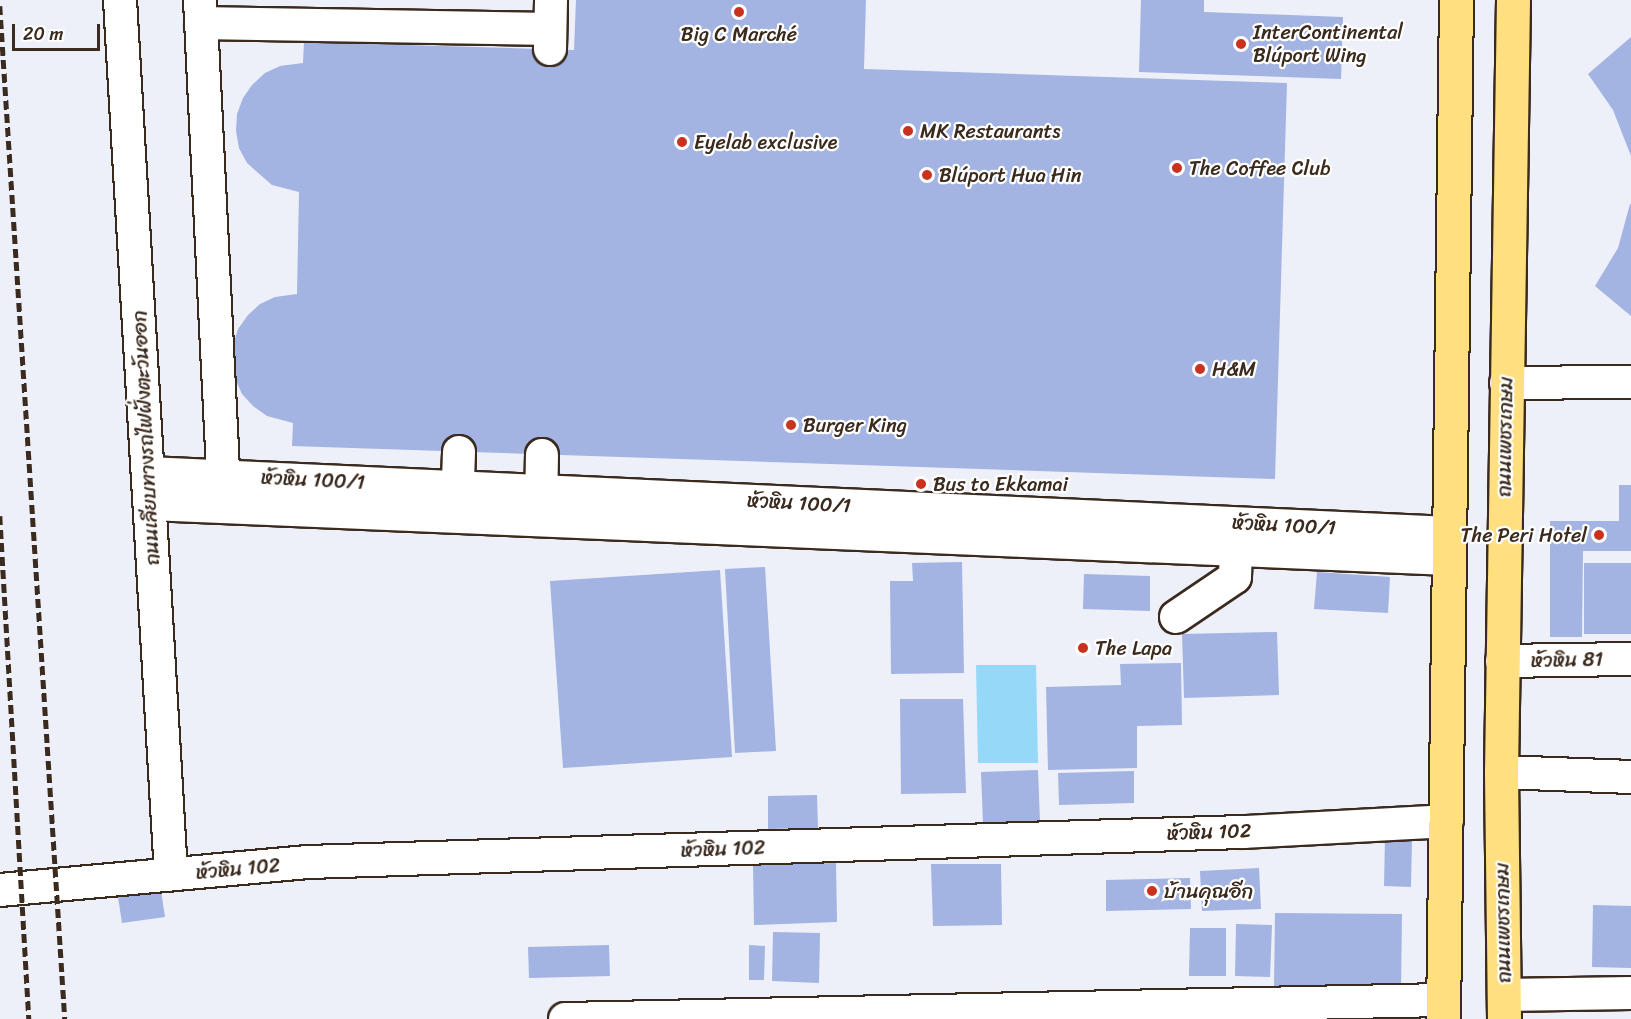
<!DOCTYPE html>
<html>
<head>
<meta charset="utf-8">
<style>
  body { margin:0 }
  #map { position:relative; width:1631px; height:1019px; overflow:hidden; background:#edf0f9; font-family:Sriracha,"Playpen Sans Thai",sans-serif }
  div>[style] { position:absolute }
  .water>* { inset:0; background:#96d8f8 }
  .building>* { inset:0; background:#a3b3e2 }
  .roads { filter:drop-shadow(2px 0 #3b2a1e) drop-shadow(-2px 0 #3b2a1e) drop-shadow(0 2px #3b2a1e) drop-shadow(0 -2px #3b2a1e) }
  .minor>* { height:32px; margin:-16px; padding:0 16px; transform-origin:16px; border-radius:16px; background:#fff }
  .major>* { height:33px; margin:-16.5px; padding:0 16.5px; transform-origin:16.5px; border-radius:16.5px; background:#ffdf80 }
  .rail>* { height:4.5px; margin-top:-2.25px; transform-origin:0; background:repeating-linear-gradient(90deg,#3b2a1e 0 9px,transparent 0 13.5px) }
  .dots>* { width:16px; height:16px; translate:-50% -50%; box-sizing:border-box; border:3px solid #fff; border-radius:50% }
  span { translate:-50% -50%; white-space:nowrap; text-align:center; line-height:1.15; -webkit-text-stroke:4.5px #fff; paint-order:stroke }
  .poi-label { font-size:20px; color:#3b2a1e }
  .left { translate:0 -50%; text-align:left }
  .right { translate:-100% -50%; text-align:right }
  .street-label { font-size:20px; color:#3b2a1e }
  .scale { position:absolute; left:12px; top:24px; width:88px; height:27px; box-sizing:border-box; border:3px solid #3b2a1e; border-top:0; padding-left:8px; font-size:18px; line-height:21px; white-space:nowrap; color:#3b2a1e; -webkit-text-stroke:4px #fff; paint-order:stroke }
</style>
</head>
<body>
<div id="map">
  <div class="water">
    <i style="clip-path:polygon(976px 665px,1036px 665px,1038px 763px,978px 763px)"></i>
  </div>
  <div class="building">
    <i style="clip-path:polygon(576px 0,866px 0,864px 69px,1287px 83px,1275px 479px,292px 446px,293px 423px,267px 416px,253px 406px,242px 394px,235px 378px,232px 362px,233px 345px,238px 329px,248px 315px,260px 304px,275px 297px,297px 294px,299px 192px,272px 185px,247px 163px,239px 148px,236px 131px,237px 114px,243px 98px,252px 85px,265px 73px,280px 66px,303px 63px,304px 42px,574px 50px)"></i>
    <i style="clip-path:polygon(1141px 0,1204px 0,1204px 12px,1343px 17px,1341px 79px,1139px 72px)"></i>
    <i style="clip-path:polygon(1631px 37px,1631px 156px,1613px 110px,1588px 74px)"></i>
    <i style="clip-path:polygon(1630px 204px,1631px 204px,1631px 316px,1595px 286px,1618px 248px)"></i>
    <i style="clip-path:polygon(1619px 485px,1631px 485px,1631px 551px,1583px 551px,1582px 637px,1550px 637px,1550px 521px,1619px 521px)"></i>
    <i style="clip-path:polygon(962px 562px,964px 673px,891px 674px,890px 581px,913px 581px,912px 563px)"></i>
    <i style="clip-path:polygon(1584px 563px,1631px 563px,1631px 634px,1584px 634px)"></i>
    <i style="clip-path:polygon(765px 567px,776px 751px,735px 753px,725px 569px)"></i>
    <i style="clip-path:polygon(720px 570px,732px 757px,563px 768px,550px 581px)"></i>
    <i style="clip-path:polygon(1317px 572px,1390px 577px,1388px 613px,1314px 609px)"></i>
    <i style="clip-path:polygon(1084px 574px,1150px 576px,1150px 611px,1083px 609px)"></i>
    <i style="clip-path:polygon(1277px 632px,1279px 695px,1184px 698px,1182px 634px)"></i>
    <i style="clip-path:polygon(1181px 663px,1182px 725px,1137px 726px,1137px 768px,1048px 770px,1046px 687px,1121px 685px,1120px 664px)"></i>
    <i style="clip-path:polygon(900px 699px,963px 699px,966px 793px,901px 794px)"></i>
    <i style="clip-path:polygon(1038px 770px,1040px 822px,983px 824px,981px 772px)"></i>
    <i style="clip-path:polygon(1134px 771px,1134px 803px,1059px 805px,1058px 773px)"></i>
    <i style="clip-path:polygon(817px 795px,818px 828px,768px 829px,768px 796px)"></i>
    <i style="clip-path:polygon(1385px 837px,1412px 837px,1411px 887px,1384px 886px)"></i>
    <i style="clip-path:polygon(836px 863px,837px 922px,754px 925px,753px 865px)"></i>
    <i style="clip-path:polygon(931px 864px,1001px 864px,1002px 925px,933px 926px)"></i>
    <i style="clip-path:polygon(1259px 868px,1261px 909px,1202px 911px,1200px 871px)"></i>
    <i style="clip-path:polygon(1190px 878px,1191px 909px,1106px 911px,1106px 880px)"></i>
    <i style="clip-path:polygon(161px 891px,165px 917px,122px 923px,118px 897px)"></i>
    <i style="clip-path:polygon(1593px 905px,1631px 906px,1631px 968px,1592px 967px)"></i>
    <i style="clip-path:polygon(1275px 913px,1402px 914px,1401px 991px,1274px 989px)"></i>
    <i style="clip-path:polygon(1236px 924px,1272px 925px,1270px 977px,1235px 976px)"></i>
    <i style="clip-path:polygon(1190px 928px,1226px 928px,1226px 976px,1189px 976px)"></i>
    <i style="clip-path:polygon(773px 932px,820px 933px,819px 983px,772px 981px)"></i>
    <i style="clip-path:polygon(609px 945px,610px 976px,529px 978px,528px 947px)"></i>
    <i style="clip-path:polygon(749px 945px,765px 946px,764px 980px,749px 980px)"></i>
  </div>
  <div class="roads">
    <div class="minor">
      <i style="left:120px;top:0;width:876px;rotate:86.66deg"></i>
      <i style="left:200px;top:0;width:477px;rotate:87.2deg"></i>
      <i style="left:201px;top:23px;width:349px;rotate:1deg"></i>
      <i style="left:550px;top:49px;width:49px;rotate:-88.8deg"></i>
      <i style="left:1506px;top:383px;width:125px;rotate:-0.5deg"></i>
      <i style="left:148px;top:473px;width:1303px;rotate:2.64deg"></i>
      <i style="left:150px;top:504px;width:1300px;rotate:2.42deg"></i>
      <i style="left:457px;top:507px;width:55px;rotate:-87.9deg"></i>
      <i style="left:541px;top:511px;width:56px;rotate:-89deg"></i>
      <i style="left:1176px;top:617px;width:71px;rotate:-34.1deg"></i>
      <i style="left:1235px;top:577px;width:27px;rotate:-88deg"></i>
      <i style="left:1502px;top:661px;width:129px;rotate:-0.9deg"></i>
      <i style="left:1501px;top:772px;width:130px;rotate:2.2deg"></i>
      <i style="left:0;top:890px;width:309px;rotate:-5.2deg"></i>
      <i style="left:308px;top:862px;width:936px;rotate:-1.84deg"></i>
      <i style="left:1244px;top:832px;width:203px;rotate:-3.1deg"></i>
      <i style="left:1504px;top:995px;width:127px;rotate:-0.9deg"></i>
      <i style="left:565px;top:1019px;width:878px;rotate:-1.24deg"></i>
    </div>
    <div class="major">
      <i style="left:1443px;top:1019px;width:1019px;rotate:-89.27deg"></i>
      <i style="left:1504px;top:1019px;width:247px;rotate:-90.7deg"></i>
      <i style="left:1501px;top:772px;width:772px;rotate:-89.11deg"></i>
    </div>
  </div>
  <div class="rail">
    <i style="left:0;top:6px;width:1015px;rotate:86.33deg"></i>
    <i style="left:0;top:516px;width:504px;rotate:86.7deg"></i>
  </div>
  <div class="dots">
    <i style="left:739px;top:12px;background:#c8321e"></i>
    <i style="left:1241px;top:44px;background:#c8321e"></i>
    <i style="left:908px;top:131px;background:#c8321e"></i>
    <i style="left:682px;top:142px;background:#c8321e"></i>
    <i style="left:1177px;top:168px;background:#c8321e"></i>
    <i style="left:927px;top:175px;background:#c8321e"></i>
    <i style="left:1200px;top:369px;background:#c8321e"></i>
    <i style="left:791px;top:425px;background:#c8321e"></i>
    <i style="left:921px;top:484px;background:#c8321e"></i>
    <i style="left:1599px;top:535px;background:#c8321e"></i>
    <i style="left:1083px;top:648px;background:#c8321e"></i>
    <i style="left:1152px;top:891px;background:#c8321e"></i>
  </div>
  <div class="poi-label">
    <span class="left" style="left:1253px;top:44px">InterContinental<br>Blúport Wing</span>
    <span style="left:739px;top:34px">Big C Marché</span>
    <span class="left" style="left:920px;top:131px">MK Restaurants</span>
    <span class="left" style="left:694px;top:142px">Eyelab exclusive</span>
    <span class="left" style="left:1189px;top:168px">The Coffee Club</span>
    <span class="left" style="left:939px;top:175px">Blúport Hua Hin</span>
    <span class="left" style="left:1212px;top:369px">H&amp;M</span>
    <span class="left" style="left:803px;top:425px">Burger King</span>
    <span class="left" style="left:933px;top:484px">Bus to Ekkamai</span>
    <span class="right" style="left:1587px;top:535px">The Peri Hotel</span>
    <span class="left" style="left:1095px;top:648px">The Lapa</span>
    <span class="left" style="left:1164px;top:891px">บ้านคุณอีก</span>
  </div>
  <div class="street-label">
    <span style="left:1505px;top:437px;rotate:-89deg">ถนนเพชรเกษม</span>
    <span style="left:146px;top:438px;rotate:-93deg">ถนนเลียบทางรถไฟฝั่งตะวันออก</span>
    <span style="left:313px;top:480px;rotate:3deg">หัวหิน 100/1</span>
    <span style="left:799px;top:503px;rotate:3deg">หัวหิน 100/1</span>
    <span style="left:1284px;top:525px;rotate:3deg">หัวหิน 100/1</span>
    <span style="left:1567px;top:660px;rotate:-1deg">หัวหิน 81</span>
    <span style="left:1209px;top:832px;rotate:-2deg">หัวหิน 102</span>
    <span style="left:723px;top:849px;rotate:-2deg">หัวหิน 102</span>
    <span style="left:238px;top:869px;rotate:-5deg">หัวหิน 102</span>
    <span style="left:1503px;top:923px;rotate:-91deg">ถนนเพชรเกษม</span>
  </div>
  <div class="scale">20 m</div>
</div>
</body>
</html>
